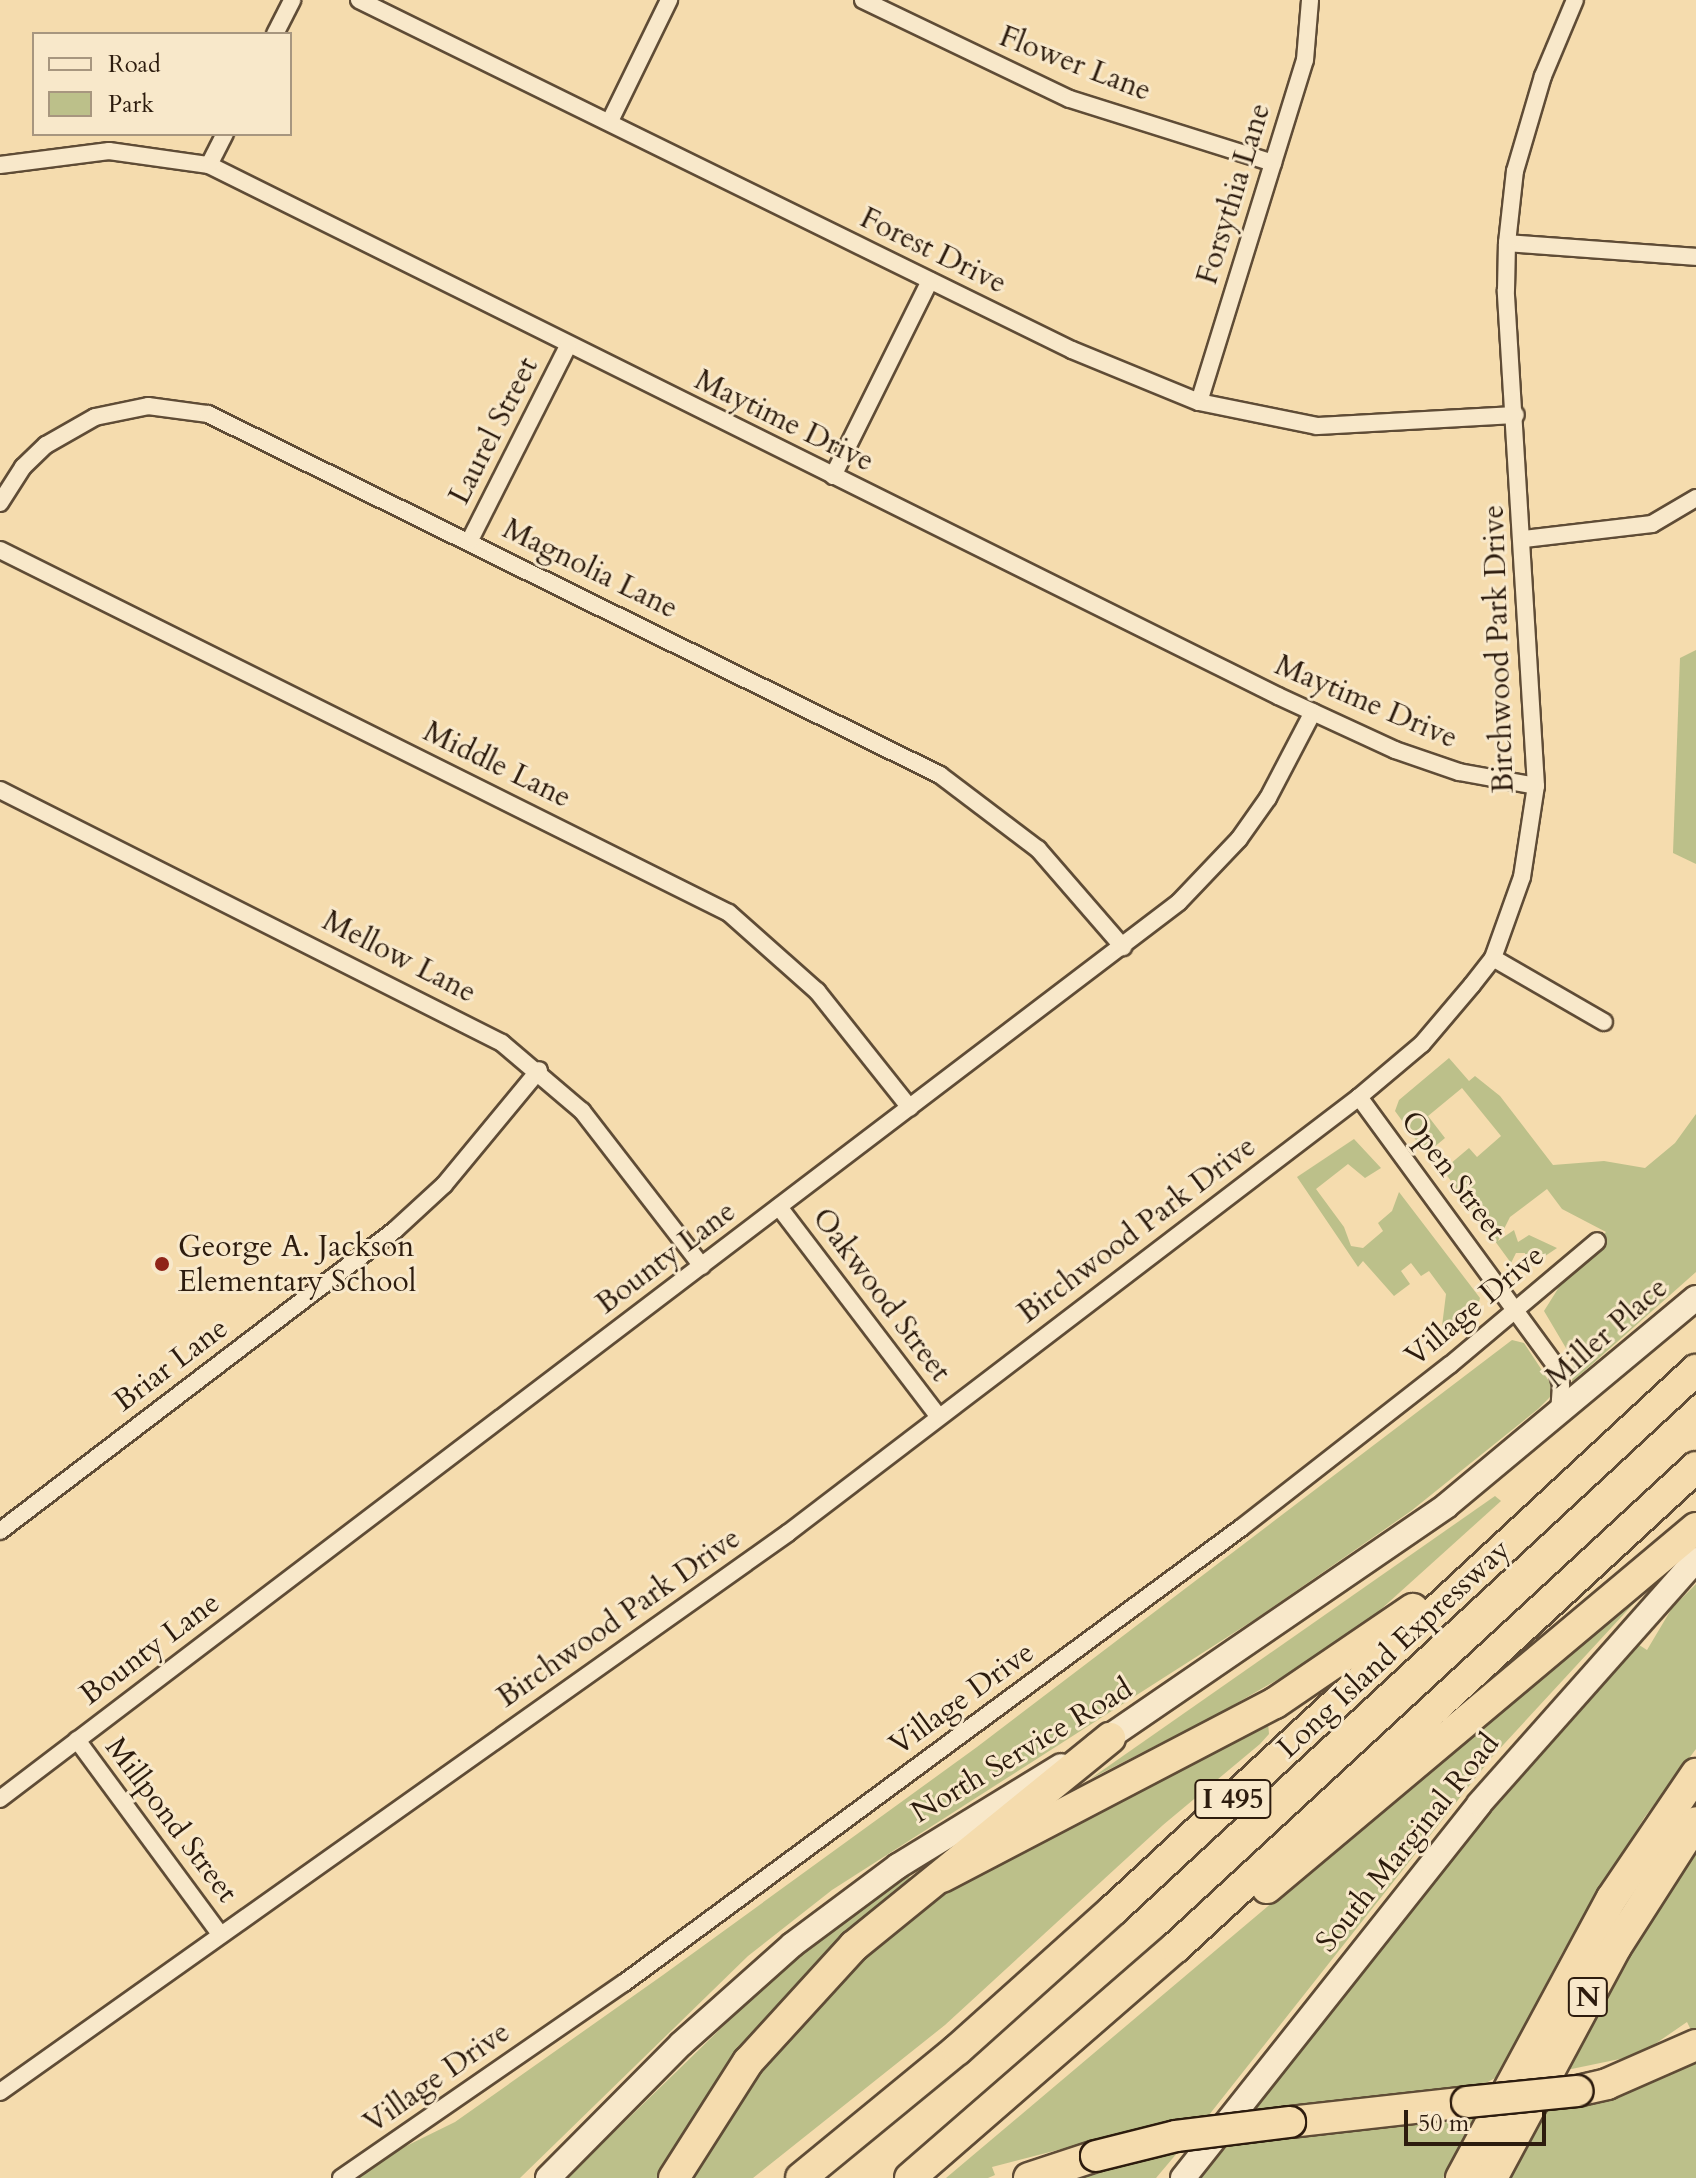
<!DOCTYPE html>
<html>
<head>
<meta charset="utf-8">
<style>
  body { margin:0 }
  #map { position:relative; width:1696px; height:2178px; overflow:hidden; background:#f5dcae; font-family:Cardo,serif }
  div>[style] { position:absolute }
  .green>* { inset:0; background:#bcc08a }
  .roads { filter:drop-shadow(2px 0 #5f4c36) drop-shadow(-2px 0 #5f4c36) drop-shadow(0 2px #5f4c36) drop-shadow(0 -2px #5f4c36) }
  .minor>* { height:16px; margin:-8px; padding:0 8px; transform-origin:8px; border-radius:8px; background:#f8e8ca }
  .secondary>* { height:24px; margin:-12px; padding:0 12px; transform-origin:12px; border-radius:12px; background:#f8e8ca }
  .motorway>* { height:30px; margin:-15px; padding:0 15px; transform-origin:15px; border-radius:15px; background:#f5dcae }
  .bridges { filter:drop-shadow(2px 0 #2d1c0e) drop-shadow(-2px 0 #2d1c0e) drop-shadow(0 2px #2d1c0e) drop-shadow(0 -2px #2d1c0e) }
  .motorway-bridge>* { height:30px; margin:-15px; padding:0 15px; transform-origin:15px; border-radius:15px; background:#f5dcae }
  .dots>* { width:22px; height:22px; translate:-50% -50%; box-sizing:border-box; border:4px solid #f8e8ca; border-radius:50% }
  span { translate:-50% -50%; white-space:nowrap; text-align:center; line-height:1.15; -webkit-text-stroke:6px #f8e8ca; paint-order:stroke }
  .shield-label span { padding:2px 6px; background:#f8e8ca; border:2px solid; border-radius:6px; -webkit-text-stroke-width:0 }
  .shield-label { font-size:28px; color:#2d1c0e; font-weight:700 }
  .street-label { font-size:30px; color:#2d1c0e }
  .poi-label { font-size:30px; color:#2d1c0e }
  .left { translate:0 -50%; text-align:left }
  .legend { position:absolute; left:32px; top:32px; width:260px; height:104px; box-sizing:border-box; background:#f8e8ca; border:2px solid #a7967f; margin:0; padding:10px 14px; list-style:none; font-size:24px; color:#2d1c0e }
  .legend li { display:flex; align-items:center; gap:16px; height:40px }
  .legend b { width:40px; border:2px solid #a7967f }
  .scale { position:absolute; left:1404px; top:2110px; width:142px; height:36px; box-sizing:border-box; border:4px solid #2d1c0e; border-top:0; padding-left:10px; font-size:24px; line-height:28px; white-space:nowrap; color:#2d1c0e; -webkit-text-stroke:6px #f8e8ca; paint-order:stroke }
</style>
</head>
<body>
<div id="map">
  <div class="green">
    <i style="clip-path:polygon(1696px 650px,1696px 864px,1673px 853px,1680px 658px)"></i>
    <i style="clip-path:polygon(1449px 1058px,1469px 1081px,1475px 1076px,1500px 1096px,1553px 1165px,1604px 1161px,1645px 1168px,1675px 1143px,1696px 1114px,1696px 1272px,1572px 1382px,1573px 1360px,1544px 1311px,1576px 1260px,1606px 1232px,1562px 1209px,1547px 1189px,1510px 1217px,1498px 1241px,1514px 1230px,1518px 1242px,1529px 1235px,1557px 1248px,1526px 1269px,1515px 1267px,1526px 1264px,1525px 1253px,1516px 1253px,1511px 1263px,1443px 1170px,1469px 1148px,1477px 1157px,1501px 1136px,1462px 1088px,1428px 1116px,1445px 1138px,1426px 1154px,1395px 1111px,1399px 1100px)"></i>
    <i style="clip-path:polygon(1354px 1139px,1381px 1168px,1365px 1178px,1348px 1164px,1316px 1189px,1344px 1227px,1351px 1246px,1363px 1248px,1383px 1231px,1378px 1223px,1392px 1211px,1399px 1192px,1480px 1298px,1478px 1306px,1441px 1334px,1446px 1294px,1429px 1271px,1421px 1276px,1411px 1263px,1401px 1271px,1410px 1284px,1394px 1296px,1363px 1261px,1358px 1267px,1297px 1177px)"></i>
    <i style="clip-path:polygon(1512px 1340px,1524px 1343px,1551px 1384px,1550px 1397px,1538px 1409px,1411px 1511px,1257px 1618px,832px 1890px,748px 1956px,520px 2178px,341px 2178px,455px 2122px,663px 1975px,977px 1747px)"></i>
    <i style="clip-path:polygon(1495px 1496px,1501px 1501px,1348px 1639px,1218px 1714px,1090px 1779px)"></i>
    <i style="clip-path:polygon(1660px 1575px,1492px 1757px,1205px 2120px,1112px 2136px,992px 2167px,995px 2175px,988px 2178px,946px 2178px)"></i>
    <i style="clip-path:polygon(1696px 1584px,1696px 1749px,1644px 1818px,1562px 1953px,1497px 2077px,1484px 2084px,1246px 2114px,1539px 1749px,1636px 1643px,1647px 1650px,1672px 1608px)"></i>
    <i style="clip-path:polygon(1268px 1723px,1269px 1734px,1260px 1744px,1163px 1825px,945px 2025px,753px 2178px,689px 2178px,736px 2093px,816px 1994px,905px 1917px,980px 1865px)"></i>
    <i style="clip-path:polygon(1696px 1842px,1696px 2029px,1692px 2032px,1687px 2022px,1639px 2055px,1557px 2072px)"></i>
    <i style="clip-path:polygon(909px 1875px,911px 1884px,794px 1986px,730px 2061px,658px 2178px,567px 2178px,782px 1969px)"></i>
    <i style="clip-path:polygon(1696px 2060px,1696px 2178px,1504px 2178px,1542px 2106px)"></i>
    <i style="clip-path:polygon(1481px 2114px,1443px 2178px,1201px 2178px,1232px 2140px)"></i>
    <i style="clip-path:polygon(1183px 2146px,1156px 2178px,1058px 2178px)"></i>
  </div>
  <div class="roads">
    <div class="minor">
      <i style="left:359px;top:0;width:794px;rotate:26.15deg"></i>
      <i style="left:1072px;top:350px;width:137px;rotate:22.3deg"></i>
      <i style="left:1199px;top:402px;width:120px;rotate:11.5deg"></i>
      <i style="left:1317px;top:426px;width:199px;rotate:-3.2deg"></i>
      <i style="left:863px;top:0;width:229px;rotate:25.6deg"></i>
      <i style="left:1070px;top:99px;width:213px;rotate:17.5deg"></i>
      <i style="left:275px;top:34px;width:38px;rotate:-63deg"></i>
      <i style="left:610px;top:121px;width:135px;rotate:-64deg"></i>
      <i style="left:0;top:165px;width:110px;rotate:-7.3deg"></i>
      <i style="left:109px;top:151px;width:101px;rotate:8deg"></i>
      <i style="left:209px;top:165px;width:1194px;rotate:26.41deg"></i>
      <i style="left:1278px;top:696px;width:129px;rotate:24.8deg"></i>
      <i style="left:1395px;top:750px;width:68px;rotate:19deg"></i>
      <i style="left:1459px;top:772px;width:78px;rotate:10.3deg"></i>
      <i style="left:209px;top:165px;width:35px;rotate:-63deg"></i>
      <i style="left:1507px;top:243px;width:190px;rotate:4.2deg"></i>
      <i style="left:1199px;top:402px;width:358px;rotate:-72.8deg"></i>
      <i style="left:1305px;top:60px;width:60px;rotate:-85.2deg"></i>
      <i style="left:833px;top:476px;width:218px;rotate:-63.6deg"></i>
      <i style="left:0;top:503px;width:43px;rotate:-57.4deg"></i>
      <i style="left:23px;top:467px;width:32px;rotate:-44deg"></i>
      <i style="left:46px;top:445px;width:56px;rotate:-29.7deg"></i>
      <i style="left:95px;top:417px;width:54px;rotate:-11.7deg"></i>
      <i style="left:148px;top:406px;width:61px;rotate:7.6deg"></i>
      <i style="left:208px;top:414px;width:816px;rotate:26.25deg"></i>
      <i style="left:940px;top:775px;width:123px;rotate:37.1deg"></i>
      <i style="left:1038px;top:849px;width:130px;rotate:49.1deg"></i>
      <i style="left:1524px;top:539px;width:129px;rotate:-6.7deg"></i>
      <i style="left:1652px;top:524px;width:51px;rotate:-30.6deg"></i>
      <i style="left:470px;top:540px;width:217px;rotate:-63.2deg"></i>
      <i style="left:0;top:550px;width:814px;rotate:26.47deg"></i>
      <i style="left:729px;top:913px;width:118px;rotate:41.6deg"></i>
      <i style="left:817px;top:991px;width:149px;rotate:51.5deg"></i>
      <i style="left:0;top:790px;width:562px;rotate:26.75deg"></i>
      <i style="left:502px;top:1043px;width:105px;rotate:40.4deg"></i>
      <i style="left:582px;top:1111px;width:196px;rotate:52.3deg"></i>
      <i style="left:1493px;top:958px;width:128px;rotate:30deg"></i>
      <i style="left:1359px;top:1097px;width:332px;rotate:53.8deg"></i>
      <i style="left:1555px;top:1365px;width:21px;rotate:73deg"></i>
      <i style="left:1561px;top:1385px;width:29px;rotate:94deg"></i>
      <i style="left:779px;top:1207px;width:263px;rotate:52.7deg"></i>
      <i style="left:0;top:1531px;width:497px;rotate:-37.3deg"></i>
      <i style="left:395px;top:1230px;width:67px;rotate:-42.6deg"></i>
      <i style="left:444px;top:1185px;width:149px;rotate:-50.4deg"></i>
      <i style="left:77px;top:1740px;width:241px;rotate:53.6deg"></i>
      <i style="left:0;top:1799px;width:1481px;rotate:-37.26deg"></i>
      <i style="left:1179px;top:902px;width:87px;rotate:-46.4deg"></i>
      <i style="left:1239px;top:839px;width:50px;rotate:-54.7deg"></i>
      <i style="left:1268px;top:798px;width:97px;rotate:-62.4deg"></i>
      <i style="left:0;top:2092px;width:966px;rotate:-35.35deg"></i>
      <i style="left:788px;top:1533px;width:718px;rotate:-37.36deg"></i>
      <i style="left:1359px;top:1097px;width:82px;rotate:-40.1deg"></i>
      <i style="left:1422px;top:1044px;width:77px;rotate:-49.7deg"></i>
      <i style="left:1472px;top:985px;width:34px;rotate:-52deg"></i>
      <i style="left:1493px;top:958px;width:86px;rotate:-70.3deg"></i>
      <i style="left:1522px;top:877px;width:92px;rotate:-81.3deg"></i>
      <i style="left:1536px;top:786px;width:497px;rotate:-93.5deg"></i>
      <i style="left:1506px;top:290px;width:47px;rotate:-88.8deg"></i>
      <i style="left:1507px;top:243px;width:72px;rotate:-83.7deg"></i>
      <i style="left:1515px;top:171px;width:99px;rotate:-73.6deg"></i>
      <i style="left:1543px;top:76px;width:82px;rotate:-67.2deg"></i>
      <i style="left:341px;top:2178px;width:344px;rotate:-34.6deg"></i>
      <i style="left:624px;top:1983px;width:767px;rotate:-36.41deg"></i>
      <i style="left:1241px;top:1528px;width:265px;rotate:-38deg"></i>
      <i style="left:1450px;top:1365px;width:192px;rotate:-40.1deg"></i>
    </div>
    <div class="secondary">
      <i style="left:1096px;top:1746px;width:424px;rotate:-34.4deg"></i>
      <i style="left:1446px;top:1506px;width:325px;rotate:-39.8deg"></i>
      <i style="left:548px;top:2178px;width:189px;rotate:-45.2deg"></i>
      <i style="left:681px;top:2044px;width:149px;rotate:-41.7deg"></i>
      <i style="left:792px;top:1945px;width:132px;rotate:-36.7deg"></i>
      <i style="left:898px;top:1866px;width:191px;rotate:-31.5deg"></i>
      <i style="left:1183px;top:2178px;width:477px;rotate:-51.6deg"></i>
      <i style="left:1479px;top:1804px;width:327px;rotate:-48.4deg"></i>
    </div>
    <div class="motorway">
      <i style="left:942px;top:1877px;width:376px;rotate:-27.6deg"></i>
      <i style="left:1275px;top:1703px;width:167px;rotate:-34.3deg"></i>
      <i style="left:1267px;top:1888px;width:560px;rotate:-40deg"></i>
      <i style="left:1577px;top:2091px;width:31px;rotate:-13deg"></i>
      <i style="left:1607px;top:2084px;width:97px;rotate:-23.7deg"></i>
      <i style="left:1290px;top:2122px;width:178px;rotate:-6.4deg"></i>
      <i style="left:674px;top:2178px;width:138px;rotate:-57.5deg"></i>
      <i style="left:748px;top:2062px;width:157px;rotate:-47.6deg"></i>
      <i style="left:854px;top:1946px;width:330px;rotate:-39.1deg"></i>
      <i style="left:801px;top:2178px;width:202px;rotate:-39.4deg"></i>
      <i style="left:957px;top:2050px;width:210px;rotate:-41.9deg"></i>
      <i style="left:1113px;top:1910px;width:795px;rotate:-42.81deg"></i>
      <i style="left:910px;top:2178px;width:351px;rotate:-41deg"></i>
      <i style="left:1175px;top:1948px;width:709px;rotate:-42.71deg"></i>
      <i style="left:1029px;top:2178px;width:71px;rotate:-18.2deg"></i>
      <i style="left:1461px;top:2178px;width:318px;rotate:-61.7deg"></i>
      <i style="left:1612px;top:1898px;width:150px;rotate:-55.9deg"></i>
      <i style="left:1492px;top:2178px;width:262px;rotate:-61.8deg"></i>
      <i style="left:1616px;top:1947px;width:148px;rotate:-57.4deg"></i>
    </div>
  </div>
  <div class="bridges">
    <div class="motorway-bridge">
      <i style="left:1467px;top:2102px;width:111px;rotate:-5.7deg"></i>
      <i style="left:1096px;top:2156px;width:82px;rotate:-14deg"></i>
      <i style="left:1176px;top:2136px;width:115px;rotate:-7deg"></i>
    </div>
  </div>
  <div class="dots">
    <i style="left:162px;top:1264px;background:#8f2418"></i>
  </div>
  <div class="shield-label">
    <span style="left:1233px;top:1799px">I 495</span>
    <span style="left:1588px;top:1997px">N</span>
  </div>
  <div class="street-label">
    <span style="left:1075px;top:64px;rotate:21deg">Flower Lane</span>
    <span style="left:1234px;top:194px;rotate:-73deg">Forsythia Lane</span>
    <span style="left:933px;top:251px;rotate:26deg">Forest Drive</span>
    <span style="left:784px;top:421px;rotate:26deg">Maytime Drive</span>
    <span style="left:494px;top:431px;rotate:-63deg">Laurel Street</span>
    <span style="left:590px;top:569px;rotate:26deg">Magnolia Lane</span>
    <span style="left:1499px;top:649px;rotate:-92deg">Birchwood Park Drive</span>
    <span style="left:1366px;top:702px;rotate:23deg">Maytime Drive</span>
    <span style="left:497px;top:765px;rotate:26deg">Middle Lane</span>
    <span style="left:399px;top:957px;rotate:27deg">Mellow Lane</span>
    <span style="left:1453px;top:1176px;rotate:53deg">Open Street</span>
    <span style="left:1137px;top:1230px;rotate:-37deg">Birchwood Park Drive</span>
    <span style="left:666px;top:1258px;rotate:-37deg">Bounty Lane</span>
    <span style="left:881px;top:1295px;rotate:53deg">Oakwood Street</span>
    <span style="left:1475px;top:1306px;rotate:-40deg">Village Drive</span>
    <span style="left:1607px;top:1333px;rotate:-41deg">Miller Place</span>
    <span style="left:171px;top:1365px;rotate:-37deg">Briar Lane</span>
    <span style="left:619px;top:1618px;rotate:-35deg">Birchwood Park Drive</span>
    <span style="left:150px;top:1649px;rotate:-37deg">Bounty Lane</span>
    <span style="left:1394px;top:1649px;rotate:-43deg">Long Island Expressway</span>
    <span style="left:962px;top:1699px;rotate:-36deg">Village Drive</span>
    <span style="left:1022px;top:1751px;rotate:-31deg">North Service Road</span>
    <span style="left:171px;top:1820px;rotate:53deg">Millpond Street</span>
    <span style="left:1408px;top:1843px;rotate:-51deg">South Marginal Road</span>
    <span style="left:437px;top:2078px;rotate:-35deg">Village Drive</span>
  </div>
  <div class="poi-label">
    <span class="left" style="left:178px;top:1264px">George A. Jackson<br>Elementary School</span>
  </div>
  <ul class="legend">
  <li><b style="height:10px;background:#f8e8ca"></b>Road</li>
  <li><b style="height:22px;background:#bcc08a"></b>Park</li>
  </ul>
  <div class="scale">50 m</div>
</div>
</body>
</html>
